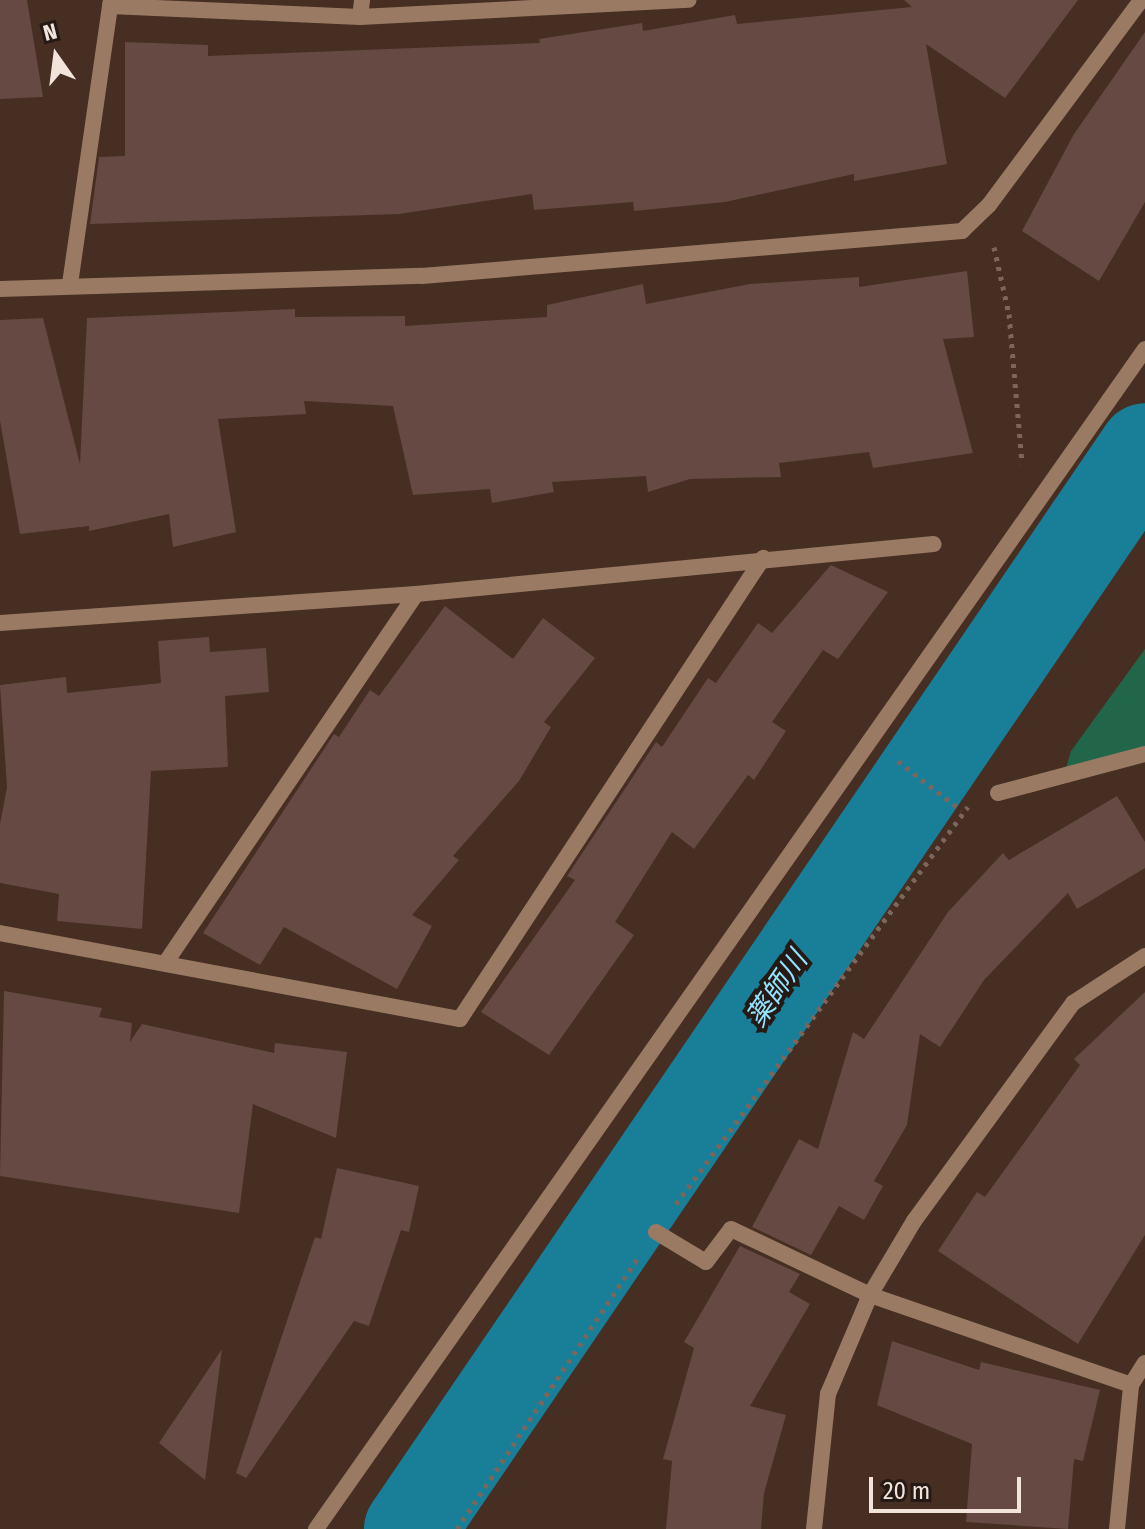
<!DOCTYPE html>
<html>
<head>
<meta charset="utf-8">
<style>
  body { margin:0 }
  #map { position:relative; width:1145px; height:1529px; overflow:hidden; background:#462e22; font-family:"Fira Sans Condensed","Noto Sans JP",sans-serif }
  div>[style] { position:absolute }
  .green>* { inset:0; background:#22664a }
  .river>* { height:92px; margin:-46px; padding:0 46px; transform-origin:46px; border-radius:46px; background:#197e97 }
  .building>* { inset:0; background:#654942 }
  .path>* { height:5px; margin-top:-2.5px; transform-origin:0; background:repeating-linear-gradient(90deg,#7b665b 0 4px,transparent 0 10px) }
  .service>* { height:16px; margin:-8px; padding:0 8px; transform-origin:8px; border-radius:8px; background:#9a7a63 }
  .minor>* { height:16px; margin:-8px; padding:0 8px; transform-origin:8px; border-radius:8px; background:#9a7a63 }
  span { translate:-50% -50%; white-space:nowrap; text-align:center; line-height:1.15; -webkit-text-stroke:8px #241914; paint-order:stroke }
  .water-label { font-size:28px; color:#91e4fe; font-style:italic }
  .north { position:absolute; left:16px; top:16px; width:80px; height:80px; -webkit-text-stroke:6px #241914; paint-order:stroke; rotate:346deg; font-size:22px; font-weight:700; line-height:32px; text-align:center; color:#f2e3db }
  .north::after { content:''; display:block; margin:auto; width:28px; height:36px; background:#f2e3db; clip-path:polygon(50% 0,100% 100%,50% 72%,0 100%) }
  .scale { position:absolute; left:869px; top:1477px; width:152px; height:36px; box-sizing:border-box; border:4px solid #f2e3db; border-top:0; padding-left:10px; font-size:24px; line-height:28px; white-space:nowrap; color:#f2e3db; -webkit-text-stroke:6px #241914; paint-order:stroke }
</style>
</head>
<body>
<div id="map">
  <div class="green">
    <i style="clip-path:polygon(1145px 649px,1145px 754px,1064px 775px,1071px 751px)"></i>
  </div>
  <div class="river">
    <i style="left:410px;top:1529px;width:1306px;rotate:-55.76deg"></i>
  </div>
  <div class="building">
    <i style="clip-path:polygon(0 0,27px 0,43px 97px,0 99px)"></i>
    <i style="clip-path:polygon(904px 0,1078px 0,1005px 98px,926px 44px,947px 164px,854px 181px,854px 174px,725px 202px,634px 211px,633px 202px,534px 210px,532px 194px,399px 214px,90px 224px,99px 157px,125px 156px,125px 42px,208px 45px,208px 56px,540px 43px,539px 39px,642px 23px,643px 31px,735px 15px,737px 24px,912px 7px)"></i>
    <i style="clip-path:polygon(1145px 32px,1145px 202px,1099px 281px,1022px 231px,1074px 134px)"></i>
    <i style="clip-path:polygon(967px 271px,974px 337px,943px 339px,973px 453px,873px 468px,869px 452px,779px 463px,781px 477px,690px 479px,648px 492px,646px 476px,552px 482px,554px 492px,492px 503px,490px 489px,413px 495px,393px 406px,304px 401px,306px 414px,218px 419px,236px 532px,173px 547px,169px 514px,89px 531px,89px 526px,20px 534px,0 421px,0 320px,43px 318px,80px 464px,87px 318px,295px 309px,295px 317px,405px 316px,405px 326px,547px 317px,547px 305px,643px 284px,646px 304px,750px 284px,859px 277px,859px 287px)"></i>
    <i style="clip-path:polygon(831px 565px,888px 592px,838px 659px,823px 650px,772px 722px,786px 731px,754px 780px,748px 775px,694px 849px,672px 832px,615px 922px,634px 935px,549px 1055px,481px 1012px,575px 880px,567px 876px,656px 742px,662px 747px,708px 678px,716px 683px,758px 623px,772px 633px)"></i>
    <i style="clip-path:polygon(445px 606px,513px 659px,543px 618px,595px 658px,544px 722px,551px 727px,519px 781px,453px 856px,459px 860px,412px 915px,432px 926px,397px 989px,284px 927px,260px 965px,203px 933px,334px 734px,339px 737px,370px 690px,379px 696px)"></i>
    <i style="clip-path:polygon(209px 637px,210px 652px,266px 648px,269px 692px,225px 696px,228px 767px,151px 771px,142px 929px,57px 921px,59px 894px,0 883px,0 824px,7px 787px,0 685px,66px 677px,67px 693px,161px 683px,158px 641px)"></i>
    <i style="clip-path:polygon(1117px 796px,1145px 842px,1145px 868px,1077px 909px,1068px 893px,984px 980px,940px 1047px,920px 1034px,907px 1125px,874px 1181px,883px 1186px,864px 1220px,839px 1206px,811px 1255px,752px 1227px,799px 1139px,818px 1149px,853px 1032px,864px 1039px,948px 912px,1003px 853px,1009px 860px)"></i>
    <i style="clip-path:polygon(4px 991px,102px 1008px,99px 1017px,132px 1023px,130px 1042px,142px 1024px,274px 1053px,275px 1043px,347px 1052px,336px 1138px,253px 1104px,239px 1213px,0 1176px)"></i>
    <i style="clip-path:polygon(1145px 992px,1145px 1235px,1078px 1344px,938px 1251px,977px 1192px,985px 1197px,1080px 1065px,1074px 1059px)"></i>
    <i style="clip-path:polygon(337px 1168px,419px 1186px,409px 1232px,401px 1230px,369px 1326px,354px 1321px,246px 1478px,236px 1473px,315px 1237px,321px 1239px)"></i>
    <i style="clip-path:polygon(740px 1246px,800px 1274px,789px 1292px,810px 1304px,750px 1406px,786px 1415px,764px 1493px,761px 1529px,666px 1529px,672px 1461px,663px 1459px,694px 1348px,684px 1342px)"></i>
    <i style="clip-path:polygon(892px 1341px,979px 1370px,981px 1362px,1100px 1390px,1083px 1461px,1074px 1459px,1068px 1529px,966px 1522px,972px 1444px,877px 1405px)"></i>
    <i style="clip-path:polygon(222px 1349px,205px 1480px,159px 1443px)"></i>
  </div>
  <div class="path">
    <i style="left:994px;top:247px;width:69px;rotate:77.4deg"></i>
    <i style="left:1009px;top:314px;width:150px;rotate:85deg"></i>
    <i style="left:898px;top:761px;width:80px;rotate:37.9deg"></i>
    <i style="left:676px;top:1204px;width:493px;rotate:-53.7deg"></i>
    <i style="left:457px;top:1529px;width:326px;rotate:-56.3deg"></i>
  </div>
  <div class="service">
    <i style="left:656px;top:1232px;width:58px;rotate:31deg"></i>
    <i style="left:706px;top:1262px;width:41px;rotate:-52.9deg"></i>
    <i style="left:731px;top:1229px;width:154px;rotate:25.4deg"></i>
  </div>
  <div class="minor">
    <i style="left:110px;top:6px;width:250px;rotate:2.5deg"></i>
    <i style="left:360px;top:17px;width:329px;rotate:-3deg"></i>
    <i style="left:360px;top:17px;width:17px;rotate:-83deg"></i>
    <i style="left:70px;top:284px;width:287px;rotate:-81.8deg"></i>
    <i style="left:0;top:289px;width:422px;rotate:-1.8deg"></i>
    <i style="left:422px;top:276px;width:542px;rotate:-4.76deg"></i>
    <i style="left:962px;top:231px;width:37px;rotate:-44deg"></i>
    <i style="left:989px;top:205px;width:255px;rotate:-53.4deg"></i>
    <i style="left:0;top:623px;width:417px;rotate:-4deg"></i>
    <i style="left:416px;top:594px;width:520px;rotate:-5.51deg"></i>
    <i style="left:998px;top:793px;width:152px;rotate:-14.9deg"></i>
    <i style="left:0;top:933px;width:468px;rotate:10.6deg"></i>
    <i style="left:460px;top:1019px;width:552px;rotate:-56.68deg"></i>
    <i style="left:166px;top:962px;width:445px;rotate:-55.8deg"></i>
    <i style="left:870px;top:1295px;width:276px;rotate:19deg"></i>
    <i style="left:316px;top:1529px;width:1442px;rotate:-54.91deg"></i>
    <i style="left:814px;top:1529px;width:136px;rotate:-84.1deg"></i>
    <i style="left:828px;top:1394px;width:108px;rotate:-67deg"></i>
    <i style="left:870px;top:1295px;width:86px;rotate:-59.3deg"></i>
    <i style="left:914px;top:1221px;width:270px;rotate:-53.9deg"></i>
    <i style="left:1073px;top:1003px;width:86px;rotate:-33.1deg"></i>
    <i style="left:1117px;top:1529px;width:145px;rotate:-84.4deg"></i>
    <i style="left:1131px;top:1385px;width:26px;rotate:-58deg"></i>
  </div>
  <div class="water-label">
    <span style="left:777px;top:989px;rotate:-56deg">薬師川</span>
  </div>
  <div class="north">N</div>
  <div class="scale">20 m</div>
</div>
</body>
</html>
